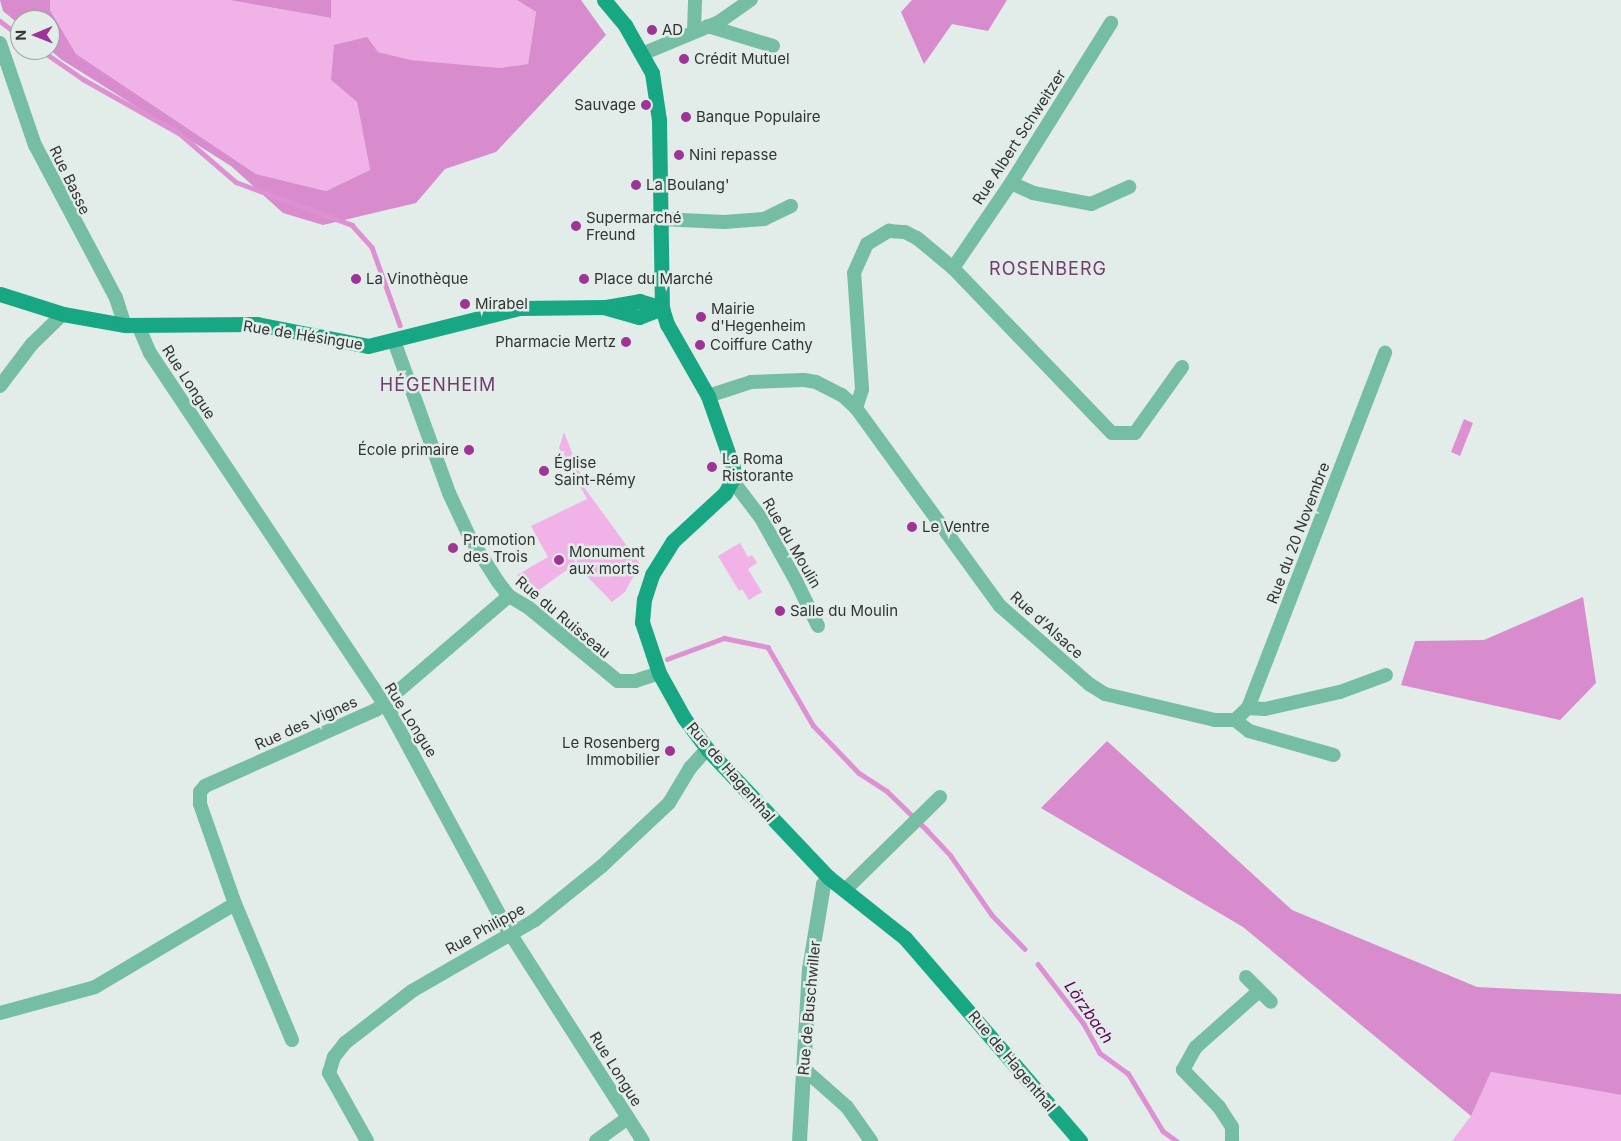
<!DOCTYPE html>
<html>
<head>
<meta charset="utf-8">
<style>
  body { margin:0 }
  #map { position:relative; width:1621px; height:1141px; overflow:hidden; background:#e2ece8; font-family:Inter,sans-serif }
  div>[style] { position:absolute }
  .green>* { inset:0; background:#f0b2e7 }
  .forest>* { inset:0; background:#d88cce }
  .water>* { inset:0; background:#dd91d3 }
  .stream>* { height:4.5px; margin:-2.25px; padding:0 2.25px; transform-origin:2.25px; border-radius:2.25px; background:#dd91d3 }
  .minor>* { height:14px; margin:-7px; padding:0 7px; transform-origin:7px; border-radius:7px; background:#75bea4 }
  .tertiary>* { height:15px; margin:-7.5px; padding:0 7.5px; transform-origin:7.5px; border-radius:7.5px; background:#75bea4 }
  .secondary>* { height:15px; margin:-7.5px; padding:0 7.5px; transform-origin:7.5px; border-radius:7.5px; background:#17a782 }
  .dots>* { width:14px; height:14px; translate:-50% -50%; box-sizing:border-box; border:2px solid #e2ece8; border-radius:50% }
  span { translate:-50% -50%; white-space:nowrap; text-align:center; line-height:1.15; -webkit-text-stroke:5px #e2ece8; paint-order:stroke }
  .poi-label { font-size:15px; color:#313534 }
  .left { translate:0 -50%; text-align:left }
  .right { translate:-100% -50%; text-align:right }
  .street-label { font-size:15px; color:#313534 }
  .water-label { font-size:16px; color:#60005a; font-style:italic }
  .quarter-label { font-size:18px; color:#723c6c; letter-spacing:1px }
  .north { position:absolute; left:10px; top:10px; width:50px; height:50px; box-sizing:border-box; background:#e2ece8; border:1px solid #9ba3a0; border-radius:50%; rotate:269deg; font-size:14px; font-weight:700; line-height:20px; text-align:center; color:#313534 }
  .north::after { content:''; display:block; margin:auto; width:18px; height:22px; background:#9e3495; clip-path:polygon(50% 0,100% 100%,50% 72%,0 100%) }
</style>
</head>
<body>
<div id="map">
  <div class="green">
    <i style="clip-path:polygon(50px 0,229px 0,330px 18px,331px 0,517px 0,536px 12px,528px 64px,500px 68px,411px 60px,378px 52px,331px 80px,357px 102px,370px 170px,326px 191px,256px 174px,76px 54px,50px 10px)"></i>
    <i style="clip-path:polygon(564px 432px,583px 481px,581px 483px,640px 564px,625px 592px,612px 602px,575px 564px,532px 595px,517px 575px,548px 557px,531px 526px,587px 499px,559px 448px)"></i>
    <i style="clip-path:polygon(740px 543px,748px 557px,752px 555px,757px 563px,748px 569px,762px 592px,749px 600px,742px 589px,739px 591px,718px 556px)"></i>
    <i style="clip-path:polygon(1491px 1072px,1621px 1095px,1621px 1141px,1452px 1141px,1471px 1116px)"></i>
  </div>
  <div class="forest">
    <i style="clip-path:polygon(0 0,50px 0,50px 10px,76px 54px,256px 174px,326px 191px,370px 170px,357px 102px,331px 80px,334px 45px,367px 37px,378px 52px,411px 60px,500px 68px,528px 64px,536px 12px,517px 0,581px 0,606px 35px,496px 152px,445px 169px,416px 203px,323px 225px,283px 213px,231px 166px,62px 60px,50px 50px,50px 20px,20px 20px,20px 25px,3px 11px)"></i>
    <i style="clip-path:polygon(229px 0,331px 0,331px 18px)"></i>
    <i style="clip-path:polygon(912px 0,1007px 0,988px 31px,952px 24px,924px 64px,901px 12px)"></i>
    <i style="clip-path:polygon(1583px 597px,1596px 683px,1560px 720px,1401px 685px,1415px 641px,1484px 640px)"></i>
    <i style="clip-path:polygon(1107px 741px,1292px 910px,1477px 987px,1621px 994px,1621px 1095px,1491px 1072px,1471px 1116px,1243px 927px,1041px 808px)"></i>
  </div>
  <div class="water">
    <i style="clip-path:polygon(1464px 419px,1473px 423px,1460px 456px,1451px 452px)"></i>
  </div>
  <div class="stream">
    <i style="left:0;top:21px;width:25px;rotate:37deg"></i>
    <i style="left:41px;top:50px;width:51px;rotate:34.6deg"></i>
    <i style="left:83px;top:79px;width:110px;rotate:29.4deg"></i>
    <i style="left:179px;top:133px;width:75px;rotate:40.7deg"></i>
    <i style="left:236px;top:182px;width:124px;rotate:20.3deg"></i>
    <i style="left:352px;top:225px;width:30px;rotate:48deg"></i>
    <i style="left:372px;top:247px;width:83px;rotate:70.3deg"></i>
    <i style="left:667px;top:659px;width:61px;rotate:-20.2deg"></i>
    <i style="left:724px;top:638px;width:45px;rotate:11.6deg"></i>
    <i style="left:768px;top:647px;width:90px;rotate:60deg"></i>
    <i style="left:813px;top:725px;width:66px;rotate:46.2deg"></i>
    <i style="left:859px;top:773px;width:33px;rotate:33deg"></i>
    <i style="left:887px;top:791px;width:56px;rotate:44.3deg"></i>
    <i style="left:927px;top:830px;width:35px;rotate:47deg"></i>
    <i style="left:951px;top:856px;width:72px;rotate:55.2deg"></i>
    <i style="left:992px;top:915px;width:47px;rotate:45.9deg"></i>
    <i style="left:1038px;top:964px;width:76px;rotate:52.5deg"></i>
    <i style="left:1084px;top:1024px;width:33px;rotate:61deg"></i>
    <i style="left:1100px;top:1053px;width:34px;rotate:36deg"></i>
    <i style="left:1128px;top:1073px;width:68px;rotate:58.9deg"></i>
    <i style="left:1163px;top:1131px;width:17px;rotate:36deg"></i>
  </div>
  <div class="minor">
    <i style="left:708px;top:26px;width:68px;rotate:17.1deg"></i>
    <i style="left:694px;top:31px;width:31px;rotate:-88deg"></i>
    <i style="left:0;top:43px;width:108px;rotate:71.1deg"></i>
    <i style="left:35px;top:145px;width:173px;rotate:62.1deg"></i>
    <i style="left:116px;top:298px;width:28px;rotate:72deg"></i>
    <i style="left:642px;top:54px;width:83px;rotate:-22.6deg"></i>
    <i style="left:719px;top:22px;width:39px;rotate:-35deg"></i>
    <i style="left:1011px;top:183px;width:24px;rotate:24deg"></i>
    <i style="left:1033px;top:193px;width:59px;rotate:10.7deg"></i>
    <i style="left:1091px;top:204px;width:42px;rotate:-24.1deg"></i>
    <i style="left:660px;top:219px;width:64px;rotate:2.7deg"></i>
    <i style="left:724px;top:222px;width:40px;rotate:-4.3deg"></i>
    <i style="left:764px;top:219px;width:30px;rotate:-26deg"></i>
    <i style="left:953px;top:268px;width:103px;rotate:-55.7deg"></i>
    <i style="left:1011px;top:183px;width:189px;rotate:-58deg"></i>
    <i style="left:138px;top:325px;width:30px;rotate:67deg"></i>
    <i style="left:150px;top:353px;width:436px;rotate:56.3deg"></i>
    <i style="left:392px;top:716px;width:240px;rotate:61.6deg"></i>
    <i style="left:506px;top:927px;width:254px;rotate:57.4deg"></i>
    <i style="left:394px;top:341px;width:162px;rotate:70.1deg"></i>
    <i style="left:449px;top:493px;width:50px;rotate:65deg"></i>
    <i style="left:470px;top:538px;width:52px;rotate:57.5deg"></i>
    <i style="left:498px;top:582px;width:18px;rotate:52deg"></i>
    <i style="left:509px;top:596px;width:23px;rotate:31deg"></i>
    <i style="left:529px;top:608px;width:115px;rotate:39.4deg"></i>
    <i style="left:618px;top:681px;width:17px"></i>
    <i style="left:635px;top:681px;width:25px;rotate:-18deg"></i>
    <i style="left:0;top:386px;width:53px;rotate:-52.7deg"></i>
    <i style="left:32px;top:344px;width:43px;rotate:-44.1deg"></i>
    <i style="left:708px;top:396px;width:45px;rotate:-18deg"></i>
    <i style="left:751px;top:382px;width:53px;rotate:-2.2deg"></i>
    <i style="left:804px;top:380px;width:12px;rotate:9deg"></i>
    <i style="left:816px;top:382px;width:29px;rotate:27deg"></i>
    <i style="left:842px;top:395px;width:19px;rotate:43deg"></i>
    <i style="left:856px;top:408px;width:245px;rotate:54deg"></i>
    <i style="left:1000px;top:606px;width:118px;rotate:41.2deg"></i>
    <i style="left:1089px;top:684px;width:19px;rotate:32deg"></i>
    <i style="left:1105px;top:694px;width:113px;rotate:13.3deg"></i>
    <i style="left:1215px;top:720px;width:20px"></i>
    <i style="left:1235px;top:720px;width:18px;rotate:38deg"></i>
    <i style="left:1249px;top:731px;width:88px;rotate:15.8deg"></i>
    <i style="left:856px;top:408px;width:20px;rotate:-72deg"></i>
    <i style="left:862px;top:389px;width:116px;rotate:-93.9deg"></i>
    <i style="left:854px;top:273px;width:32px;rotate:-66deg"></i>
    <i style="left:867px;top:244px;width:26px;rotate:-31deg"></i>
    <i style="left:889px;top:231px;width:16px;rotate:4deg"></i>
    <i style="left:905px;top:232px;width:13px;rotate:27deg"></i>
    <i style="left:917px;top:238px;width:47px;rotate:39.8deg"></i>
    <i style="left:953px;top:268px;width:229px;rotate:46.1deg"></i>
    <i style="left:1112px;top:433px;width:23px"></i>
    <i style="left:1135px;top:433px;width:81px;rotate:-54.5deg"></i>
    <i style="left:732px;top:480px;width:48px;rotate:52.7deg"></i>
    <i style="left:761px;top:518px;width:72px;rotate:60.9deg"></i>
    <i style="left:796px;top:581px;width:50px;rotate:63.9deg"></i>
    <i style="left:1248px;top:708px;width:17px;rotate:3deg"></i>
    <i style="left:1265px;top:709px;width:77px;rotate:-12.8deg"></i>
    <i style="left:1340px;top:692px;width:49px;rotate:-20.3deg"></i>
    <i style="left:1235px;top:720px;width:18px;rotate:-43deg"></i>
    <i style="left:1248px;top:708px;width:381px;rotate:-68.9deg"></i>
    <i style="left:845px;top:890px;width:133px;rotate:-44.4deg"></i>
    <i style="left:1246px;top:977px;width:35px;rotate:45deg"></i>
    <i style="left:0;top:1013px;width:98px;rotate:-15.3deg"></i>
    <i style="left:95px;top:987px;width:163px;rotate:-30.7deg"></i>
    <i style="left:292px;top:1040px;width:147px;rotate:-112.7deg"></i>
    <i style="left:235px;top:904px;width:106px;rotate:-109.3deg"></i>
    <i style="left:200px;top:804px;width:12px;rotate:-90deg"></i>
    <i style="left:200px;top:792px;width:8px;rotate:-50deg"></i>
    <i style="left:205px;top:786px;width:187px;rotate:-24deg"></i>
    <i style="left:376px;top:710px;width:175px;rotate:-40.6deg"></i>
    <i style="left:804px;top:1069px;width:57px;rotate:41.5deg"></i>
    <i style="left:847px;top:1107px;width:42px;rotate:54.8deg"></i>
    <i style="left:367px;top:1141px;width:78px;rotate:-119.2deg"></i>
    <i style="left:329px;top:1073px;width:17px;rotate:-73deg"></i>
    <i style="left:334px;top:1057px;width:18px;rotate:-52deg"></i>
    <i style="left:345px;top:1043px;width:85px;rotate:-37.8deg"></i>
    <i style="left:412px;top:991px;width:142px;rotate:-30deg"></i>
    <i style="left:535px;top:920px;width:86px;rotate:-38.9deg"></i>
    <i style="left:602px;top:866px;width:92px;rotate:-43.2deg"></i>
    <i style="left:669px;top:803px;width:41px;rotate:-59deg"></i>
    <i style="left:690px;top:768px;width:25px;rotate:-48deg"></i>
    <i style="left:596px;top:1141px;width:39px;rotate:-36deg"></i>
    <i style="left:1232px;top:1141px;width:14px;rotate:-90deg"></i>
    <i style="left:1232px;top:1127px;width:24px;rotate:-123deg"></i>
    <i style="left:1219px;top:1107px;width:52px;rotate:-134.2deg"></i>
    <i style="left:1183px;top:1070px;width:26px;rotate:-61deg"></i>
    <i style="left:1196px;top:1047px;width:84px;rotate:-41.6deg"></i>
  </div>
  <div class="tertiary">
    <i style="left:799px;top:1141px;width:172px;rotate:-86.7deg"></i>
    <i style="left:809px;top:969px;width:86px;rotate:-80.6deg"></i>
    <i style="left:823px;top:884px;width:9px;rotate:-54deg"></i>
  </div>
  <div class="secondary">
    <i style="left:604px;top:0;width:33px;rotate:50deg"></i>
    <i style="left:625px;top:25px;width:55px;rotate:60.6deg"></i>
    <i style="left:652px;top:73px;width:48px;rotate:81.5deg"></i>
    <i style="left:659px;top:120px;width:188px;rotate:89.1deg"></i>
    <i style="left:662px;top:308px;width:17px;rotate:73deg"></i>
    <i style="left:667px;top:324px;width:83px;rotate:60.3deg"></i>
    <i style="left:708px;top:396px;width:75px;rotate:70.6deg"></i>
    <i style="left:733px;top:467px;width:13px;rotate:94deg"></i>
    <i style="left:732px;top:480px;width:15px;rotate:118deg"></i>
    <i style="left:725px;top:493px;width:71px;rotate:137.3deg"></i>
    <i style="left:673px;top:541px;width:40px;rotate:122deg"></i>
    <i style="left:652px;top:575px;width:25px;rotate:108deg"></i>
    <i style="left:644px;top:599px;width:23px;rotate:95deg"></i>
    <i style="left:642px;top:622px;width:54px;rotate:71.6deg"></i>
    <i style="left:659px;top:673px;width:51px;rotate:60.9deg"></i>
    <i style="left:684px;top:718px;width:39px;rotate:53deg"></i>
    <i style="left:707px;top:749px;width:176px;rotate:46.6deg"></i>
    <i style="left:828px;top:877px;width:98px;rotate:38.4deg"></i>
    <i style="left:905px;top:938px;width:268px;rotate:49.2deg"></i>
    <i style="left:0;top:294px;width:66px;rotate:17.6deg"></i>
    <i style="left:63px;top:314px;width:63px;rotate:10.1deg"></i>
    <i style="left:125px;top:325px;width:132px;rotate:-0.4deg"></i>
    <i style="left:257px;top:324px;width:113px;rotate:11.2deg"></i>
    <i style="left:368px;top:346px;width:156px;rotate:-14.1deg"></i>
    <i style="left:519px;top:308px;width:87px;rotate:-0.7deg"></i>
    <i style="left:606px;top:307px;width:34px;rotate:-10deg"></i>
    <i style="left:639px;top:301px;width:24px;rotate:17deg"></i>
    <i style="left:607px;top:308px;width:33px;rotate:16deg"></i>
    <i style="left:639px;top:317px;width:25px;rotate:-21deg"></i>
  </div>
  <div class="dots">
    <i style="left:652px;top:30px;background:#9e3495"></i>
    <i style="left:684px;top:59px;background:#9e3495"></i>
    <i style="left:646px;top:105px;background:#9e3495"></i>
    <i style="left:686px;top:117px;background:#9e3495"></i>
    <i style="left:679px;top:155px;background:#9e3495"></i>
    <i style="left:636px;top:185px;background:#9e3495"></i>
    <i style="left:576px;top:226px;background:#9e3495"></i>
    <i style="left:356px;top:279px;background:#9e3495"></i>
    <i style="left:584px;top:279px;background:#9e3495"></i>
    <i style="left:465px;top:304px;background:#9e3495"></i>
    <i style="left:701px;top:317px;background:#9e3495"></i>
    <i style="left:626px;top:342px;background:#9e3495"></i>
    <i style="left:700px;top:345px;background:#9e3495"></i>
    <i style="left:469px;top:450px;background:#9e3495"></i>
    <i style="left:712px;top:467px;background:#9e3495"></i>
    <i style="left:544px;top:471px;background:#9e3495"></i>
    <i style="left:912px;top:527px;background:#9e3495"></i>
    <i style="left:453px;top:548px;background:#9e3495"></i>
    <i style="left:559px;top:560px;background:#9e3495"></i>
    <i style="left:780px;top:611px;background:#9e3495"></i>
    <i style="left:670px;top:751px;background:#9e3495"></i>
  </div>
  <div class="poi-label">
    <span class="left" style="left:662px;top:30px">AD</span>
    <span class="left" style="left:694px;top:59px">Crédit Mutuel</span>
    <span class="right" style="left:636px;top:105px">Sauvage</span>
    <span class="left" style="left:696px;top:117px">Banque Populaire</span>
    <span class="left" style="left:689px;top:155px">Nini repasse</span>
    <span class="left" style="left:646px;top:185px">La Boulang'</span>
    <span class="left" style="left:586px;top:226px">Supermarché<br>Freund</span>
    <span class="left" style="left:366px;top:279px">La Vinothèque</span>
    <span class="left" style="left:594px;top:279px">Place du Marché</span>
    <span class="left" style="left:475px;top:304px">Mirabel</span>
    <span class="left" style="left:711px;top:317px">Mairie<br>d'Hegenheim</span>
    <span class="right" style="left:616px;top:342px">Pharmacie Mertz</span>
    <span class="left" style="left:710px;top:345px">Coiffure Cathy</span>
    <span class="right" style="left:459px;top:450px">École primaire</span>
    <span class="left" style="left:722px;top:467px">La Roma<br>Ristorante</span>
    <span class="left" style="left:554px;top:471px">Église<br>Saint-Rémy</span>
    <span class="left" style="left:922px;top:527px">Le Ventre</span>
    <span class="left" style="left:463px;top:548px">Promotion<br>des Trois</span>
    <span class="left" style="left:569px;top:560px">Monument<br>aux morts</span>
    <span class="left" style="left:790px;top:611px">Salle du Moulin</span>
    <span class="right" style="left:660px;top:751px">Le Rosenberg<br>Immobilier</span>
  </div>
  <div class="street-label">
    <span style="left:1019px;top:137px;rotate:-57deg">Rue Albert Schweitzer</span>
    <span style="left:70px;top:180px;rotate:64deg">Rue Basse</span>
    <span style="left:303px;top:335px;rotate:9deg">Rue de Hésingue</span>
    <span style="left:189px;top:382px;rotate:57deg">Rue Longue</span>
    <span style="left:1298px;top:533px;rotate:-69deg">Rue du 20 Novembre</span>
    <span style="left:792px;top:543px;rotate:60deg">Rue du Moulin</span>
    <span style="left:563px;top:617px;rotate:40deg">Rue du Ruisseau</span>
    <span style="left:1047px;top:625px;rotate:42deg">Rue d'Alsace</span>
    <span style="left:411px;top:720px;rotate:58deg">Rue Longue</span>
    <span style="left:306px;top:723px;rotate:-24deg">Rue des Vignes</span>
    <span style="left:731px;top:772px;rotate:49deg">Rue de Hagenthal</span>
    <span style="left:485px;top:929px;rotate:-29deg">Rue Philippe</span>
    <span style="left:809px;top:1008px;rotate:-85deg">Rue de Buschwiller</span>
    <span style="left:1012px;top:1061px;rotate:50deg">Rue de Hagenthal</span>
    <span style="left:616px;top:1069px;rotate:58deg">Rue Longue</span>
  </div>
  <div class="water-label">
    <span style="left:1089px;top:1012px;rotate:55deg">Lörzbach</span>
  </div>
  <div class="quarter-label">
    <span style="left:1048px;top:269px">ROSENBERG</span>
    <span style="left:438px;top:385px">HÉGENHEIM</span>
  </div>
  <div class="north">N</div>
</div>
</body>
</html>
